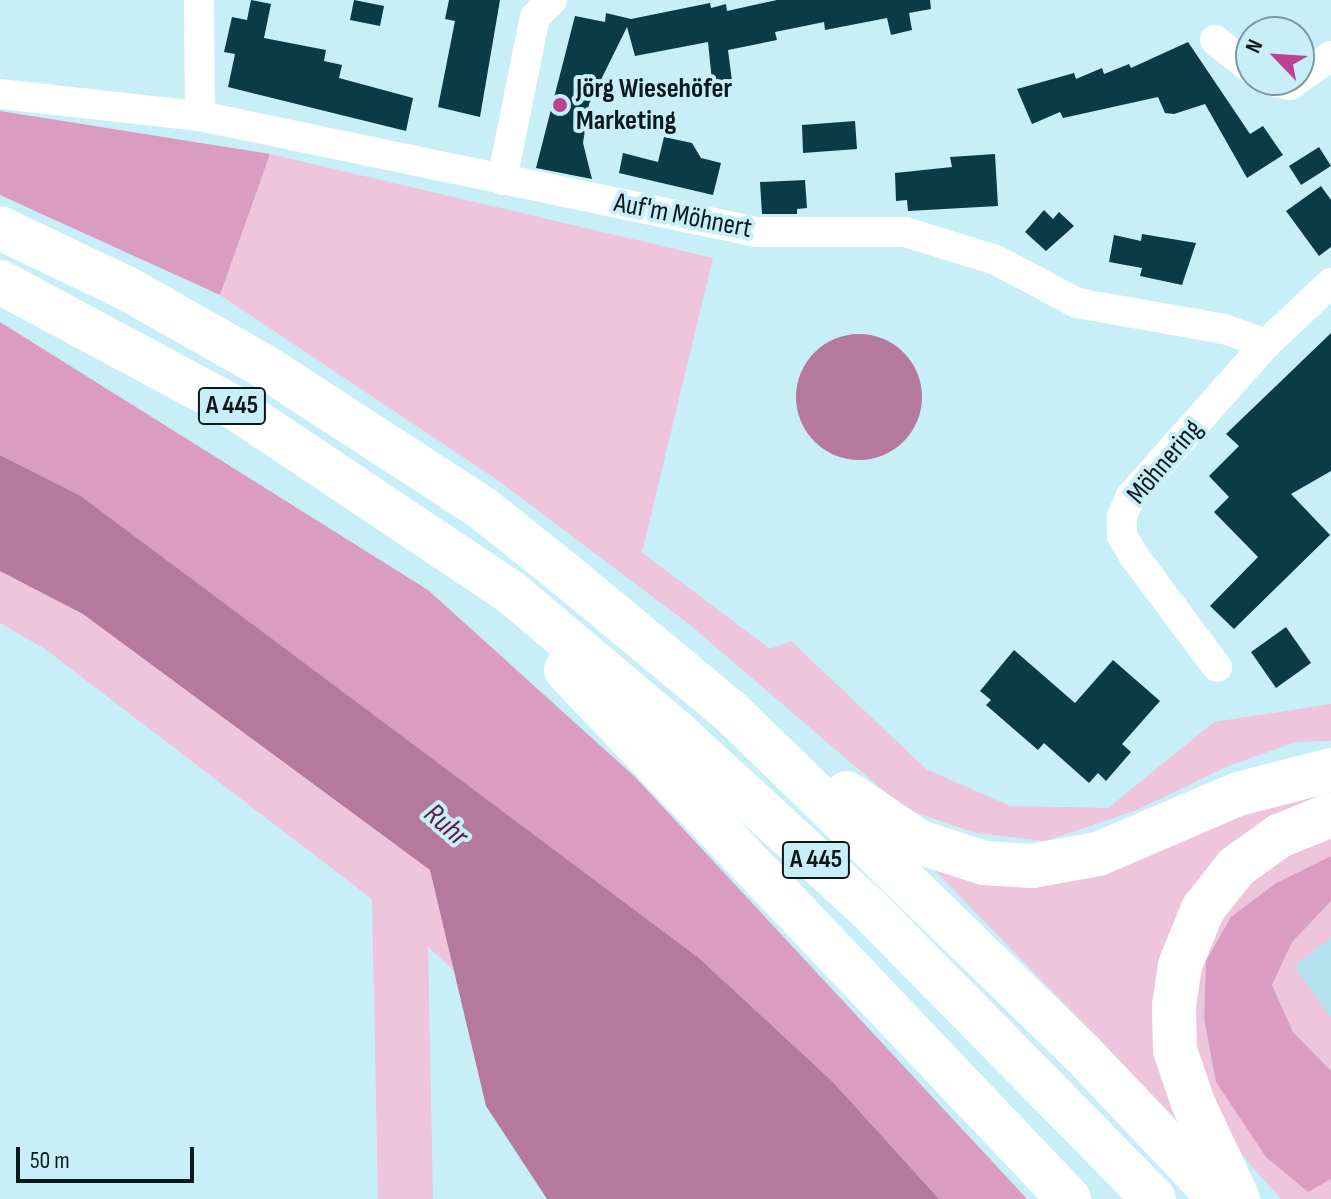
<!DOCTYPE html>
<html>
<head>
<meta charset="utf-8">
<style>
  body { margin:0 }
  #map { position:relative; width:1331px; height:1199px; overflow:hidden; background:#c8eef7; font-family:"Sofia Sans Condensed",sans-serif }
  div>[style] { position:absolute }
  .built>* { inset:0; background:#b5e2ef }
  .green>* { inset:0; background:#eec5dc }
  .forest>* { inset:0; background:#da9cc0 }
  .water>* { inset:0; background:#b4799c }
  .round { border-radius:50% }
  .building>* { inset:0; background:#0a3b46 }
  .minor>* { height:30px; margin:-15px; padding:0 15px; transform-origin:15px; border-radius:15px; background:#fff }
  .highway>* { height:44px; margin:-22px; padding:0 22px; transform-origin:22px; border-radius:22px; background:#fff }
  .dots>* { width:22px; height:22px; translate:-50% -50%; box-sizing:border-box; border:4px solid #c8eef7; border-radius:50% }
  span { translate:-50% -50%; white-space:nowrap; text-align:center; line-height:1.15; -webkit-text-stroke:8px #c8eef7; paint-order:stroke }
  .shield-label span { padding:2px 6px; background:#c8eef7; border:2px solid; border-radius:6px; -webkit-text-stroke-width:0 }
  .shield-label { font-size:26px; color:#0b191c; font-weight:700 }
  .poi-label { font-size:28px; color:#0b191c; font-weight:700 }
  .left { translate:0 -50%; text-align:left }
  .street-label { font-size:28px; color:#0b191c }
  .water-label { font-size:30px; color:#631b4c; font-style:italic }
  .north { position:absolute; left:1235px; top:16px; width:80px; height:80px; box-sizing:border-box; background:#c8eef7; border:2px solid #7c999f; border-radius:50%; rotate:295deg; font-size:22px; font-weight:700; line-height:32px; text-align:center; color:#0b191c }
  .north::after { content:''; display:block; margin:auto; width:28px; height:36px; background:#bd4294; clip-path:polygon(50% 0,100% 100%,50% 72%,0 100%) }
  .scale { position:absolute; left:16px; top:1147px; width:178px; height:36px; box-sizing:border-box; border:4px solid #0b191c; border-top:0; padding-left:10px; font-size:24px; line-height:28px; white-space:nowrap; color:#0b191c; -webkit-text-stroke:6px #c8eef7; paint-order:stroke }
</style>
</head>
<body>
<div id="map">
  <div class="built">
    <i style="clip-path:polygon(1331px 938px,1331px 1017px,1294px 966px)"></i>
  </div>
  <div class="green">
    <i style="clip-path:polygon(270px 154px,713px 258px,642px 552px,558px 489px,770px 649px,791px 641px,926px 769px,1010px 806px,1108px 808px,1214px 722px,1331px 704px,1331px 741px,1296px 742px,1228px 766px,1139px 809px,1046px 841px,976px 833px,905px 809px,690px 625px,496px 479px,220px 295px)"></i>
    <i style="clip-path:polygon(0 544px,368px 814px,637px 1059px,594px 1096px,428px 947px,433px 1199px,378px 1199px,372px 899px,45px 649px,0 623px)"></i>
    <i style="clip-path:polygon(1331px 781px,1331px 800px,1190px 905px,1178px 1121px,927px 862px,979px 874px)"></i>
    <i style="clip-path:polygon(1331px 835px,1331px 856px,1276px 883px,1206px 961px,1204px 1019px,1216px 1082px,1307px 1192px,1331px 1179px,1331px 1199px,1281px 1199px,1247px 1161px,1213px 1110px,1192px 1043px,1196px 974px,1217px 922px,1247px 879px,1305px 839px)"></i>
    <i style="clip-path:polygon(1331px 901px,1331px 938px,1294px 966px,1331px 1017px,1331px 1071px,1293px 1032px,1272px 985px,1292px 942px)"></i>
  </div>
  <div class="forest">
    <i style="clip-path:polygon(0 111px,270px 154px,220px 295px,0 195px)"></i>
    <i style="clip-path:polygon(0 322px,428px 590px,635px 777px,1027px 1199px,939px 1199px,833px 1082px,699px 958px,81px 496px,0 455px)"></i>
    <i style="clip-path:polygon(1331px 856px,1331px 901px,1292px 942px,1272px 985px,1293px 1032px,1331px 1071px,1331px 1179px,1308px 1192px,1266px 1157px,1216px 1082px,1204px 1019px,1206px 961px,1231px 917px,1276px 883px)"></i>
  </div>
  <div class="water">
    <i class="round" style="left:796px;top:334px;width:126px;height:126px"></i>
    <i style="clip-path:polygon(0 455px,81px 496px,699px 958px,833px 1082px,939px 1199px,547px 1199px,486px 1106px,430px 870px,83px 614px,0 571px)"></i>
  </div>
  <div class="building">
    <i style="clip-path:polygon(251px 0,271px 4px,264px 38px,326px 50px,324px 61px,342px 65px,339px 78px,413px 98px,406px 131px,228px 87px,235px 54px,224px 52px,232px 17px,247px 20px)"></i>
    <i style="clip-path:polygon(354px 0,384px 6px,380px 26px,350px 20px)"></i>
    <i style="clip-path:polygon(449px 0,500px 0,480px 117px,438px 107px,455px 21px,445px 19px)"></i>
    <i style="clip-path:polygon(777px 0,930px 0,931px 9px,909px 13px,912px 30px,891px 35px,887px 18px,825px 30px,824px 22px,775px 32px,777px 40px,728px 50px,733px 89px,713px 91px,708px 42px,635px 56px,627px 27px,589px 104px,583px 143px,592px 179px,536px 168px,575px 16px,605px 22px,606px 13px,631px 19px,710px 3px,711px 8px,726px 4px,727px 11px)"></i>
    <i style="clip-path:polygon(1188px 42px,1250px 134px,1263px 126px,1283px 155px,1247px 178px,1205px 104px,1174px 114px,1165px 113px,1158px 97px,1063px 118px,1060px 112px,1032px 124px,1017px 89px,1074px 73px,1076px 79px,1102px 68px,1104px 74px,1129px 64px,1131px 68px)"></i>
    <i style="clip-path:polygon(855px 121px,857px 149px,803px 153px,802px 125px)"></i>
    <i style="clip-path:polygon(664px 137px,692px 143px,701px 158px,721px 163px,713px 195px,619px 173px,623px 153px,658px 162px)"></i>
    <i style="clip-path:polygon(1319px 147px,1331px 166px,1301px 185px,1289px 166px)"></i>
    <i style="clip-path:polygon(995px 154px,998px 206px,908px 211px,907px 200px,896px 201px,895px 173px,952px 167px,950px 157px)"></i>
    <i style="clip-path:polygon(805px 180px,807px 208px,797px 209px,797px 214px,762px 214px,760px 182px)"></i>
    <i style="clip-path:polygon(1321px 186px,1331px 200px,1331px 247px,1319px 256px,1286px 211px)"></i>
    <i style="clip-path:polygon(1044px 210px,1053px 219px,1059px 212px,1074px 226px,1046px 251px,1025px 232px)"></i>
    <i style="clip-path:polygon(1142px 234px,1196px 243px,1182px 285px,1140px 276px,1142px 268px,1109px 262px,1114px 235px,1141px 241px)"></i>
    <i style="clip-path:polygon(1331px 333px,1331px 471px,1291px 494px,1330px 535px,1234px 629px,1210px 606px,1258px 557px,1214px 512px,1229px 497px,1209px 476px,1239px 446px,1226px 434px)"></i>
    <i style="clip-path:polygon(1286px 627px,1311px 663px,1276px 688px,1251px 652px)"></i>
    <i style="clip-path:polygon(1014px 650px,1075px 703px,1113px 660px,1160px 701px,1122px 744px,1131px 752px,1106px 781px,1098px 773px,1089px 783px,1044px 743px,1038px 750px,986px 705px,991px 700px,980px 691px)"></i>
  </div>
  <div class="minor">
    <i style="left:199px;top:0;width:116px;rotate:89.5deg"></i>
    <i style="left:1215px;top:40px;width:46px;rotate:38.9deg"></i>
    <i style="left:1267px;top:80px;width:24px;rotate:12deg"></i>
    <i style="left:1290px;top:85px;width:50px;rotate:-35.3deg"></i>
    <i style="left:0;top:94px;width:201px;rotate:6.3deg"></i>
    <i style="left:200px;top:116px;width:569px;rotate:11.76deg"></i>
    <i style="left:757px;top:232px;width:148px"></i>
    <i style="left:905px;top:232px;width:95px;rotate:17.1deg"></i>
    <i style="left:996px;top:260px;width:92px;rotate:28deg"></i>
    <i style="left:1077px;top:303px;width:149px;rotate:10deg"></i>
    <i style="left:1224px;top:329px;width:45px;rotate:19.7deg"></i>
    <i style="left:502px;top:180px;width:166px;rotate:-78.6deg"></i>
    <i style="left:535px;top:17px;width:24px;rotate:-45deg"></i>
    <i style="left:1217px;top:667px;width:139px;rotate:-126.8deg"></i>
    <i style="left:1134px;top:556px;width:23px;rotate:-121deg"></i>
    <i style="left:1122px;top:536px;width:20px;rotate:-90deg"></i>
    <i style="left:1122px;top:516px;width:22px;rotate:-66deg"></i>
    <i style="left:1131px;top:496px;width:203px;rotate:-48.4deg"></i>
    <i style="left:1266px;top:344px;width:89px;rotate:-43.2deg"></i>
  </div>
  <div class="highway">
    <i style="left:0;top:228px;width:140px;rotate:25.5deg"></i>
    <i style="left:126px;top:288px;width:156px;rotate:29.5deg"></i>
    <i style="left:262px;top:365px;width:262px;rotate:33deg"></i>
    <i style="left:482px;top:508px;width:107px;rotate:38.6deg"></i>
    <i style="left:566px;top:575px;width:213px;rotate:39.7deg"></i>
    <i style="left:730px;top:711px;width:489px;rotate:44.2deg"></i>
    <i style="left:1081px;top:1052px;width:202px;rotate:46.6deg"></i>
    <i style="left:0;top:282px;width:269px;rotate:28.2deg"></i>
    <i style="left:237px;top:409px;width:332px;rotate:33.8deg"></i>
    <i style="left:513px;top:594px;width:211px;rotate:40.2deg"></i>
    <i style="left:674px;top:730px;width:266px;rotate:42.6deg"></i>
    <i style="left:870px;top:910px;width:405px;rotate:45.5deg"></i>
    <i style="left:566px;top:670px;width:730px;rotate:46.44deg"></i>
    <i style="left:847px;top:793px;width:87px;rotate:34.2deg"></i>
    <i style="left:919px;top:842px;width:68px;rotate:17.9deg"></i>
    <i style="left:984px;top:863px;width:48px;rotate:3.6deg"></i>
    <i style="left:1032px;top:866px;width:67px;rotate:-10.3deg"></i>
    <i style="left:1098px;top:854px;width:152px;rotate:-23.2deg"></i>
    <i style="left:1238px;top:794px;width:96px;rotate:-14.5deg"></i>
    <i style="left:1238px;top:1199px;width:106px;rotate:-115.1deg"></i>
    <i style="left:1193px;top:1103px;width:56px;rotate:-108.8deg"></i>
    <i style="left:1175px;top:1050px;width:44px;rotate:-91.3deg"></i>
    <i style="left:1174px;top:1006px;width:41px;rotate:-81.7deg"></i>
    <i style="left:1180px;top:965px;width:61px;rotate:-67.7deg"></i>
    <i style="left:1203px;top:909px;width:53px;rotate:-51.8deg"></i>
    <i style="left:1236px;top:867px;width:53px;rotate:-35.8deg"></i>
    <i style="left:1279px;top:836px;width:56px;rotate:-22deg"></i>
  </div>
  <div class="dots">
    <i style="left:560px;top:105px;background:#bd4294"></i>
  </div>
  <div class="shield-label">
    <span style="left:232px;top:406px">A 445</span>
    <span style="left:816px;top:860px">A 445</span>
  </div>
  <div class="poi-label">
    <span class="left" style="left:576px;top:105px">Jörg Wiesehöfer<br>Marketing</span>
  </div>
  <div class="street-label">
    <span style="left:683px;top:216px;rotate:11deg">Auf'm Möhnert</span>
    <span style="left:1165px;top:462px;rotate:-50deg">Möhnering</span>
  </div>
  <div class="water-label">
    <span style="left:446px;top:825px;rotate:41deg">Ruhr</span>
  </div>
  <div class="north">N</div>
  <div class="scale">50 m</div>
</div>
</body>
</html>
